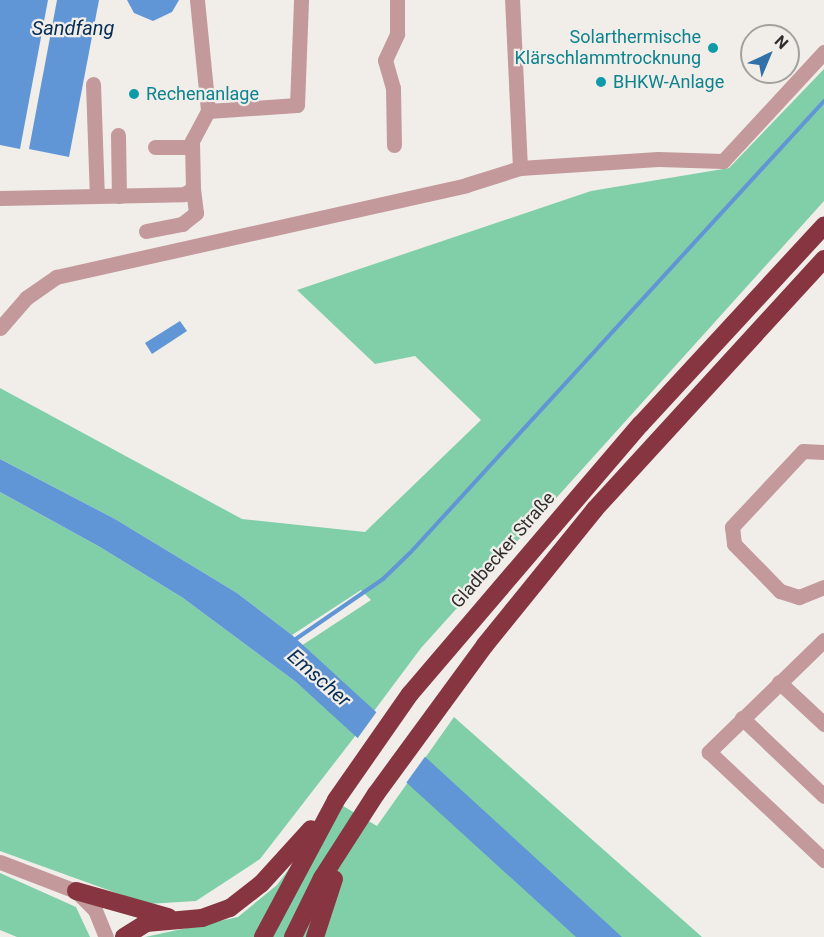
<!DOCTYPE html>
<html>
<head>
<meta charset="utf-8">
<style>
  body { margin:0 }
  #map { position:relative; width:824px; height:937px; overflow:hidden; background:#f1eeea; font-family:Roboto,sans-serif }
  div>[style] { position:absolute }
  .green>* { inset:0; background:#81cfa8 }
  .water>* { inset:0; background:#6196d6 }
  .pier>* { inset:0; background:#f1eeea }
  .stream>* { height:4px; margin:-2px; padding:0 2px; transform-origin:2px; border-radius:2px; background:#6196d6 }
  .minor>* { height:15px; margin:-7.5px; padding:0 7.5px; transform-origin:7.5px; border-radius:7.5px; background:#c3999c }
  .highway>* { height:18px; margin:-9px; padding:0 9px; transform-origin:9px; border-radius:9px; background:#863541 }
  .dots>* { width:16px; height:16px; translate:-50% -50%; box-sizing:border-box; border:3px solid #f1eeea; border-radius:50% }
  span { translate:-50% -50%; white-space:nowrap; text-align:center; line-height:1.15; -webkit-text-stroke:4.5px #f1eeea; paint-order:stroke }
  .culture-label { font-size:18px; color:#0d838f }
  .right { translate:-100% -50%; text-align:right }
  .left { translate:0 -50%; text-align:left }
  .street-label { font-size:18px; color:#2f2d2c }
  .water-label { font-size:20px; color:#052c55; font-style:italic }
  .north { position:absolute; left:740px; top:24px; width:60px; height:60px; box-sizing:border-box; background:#f1eeea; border:2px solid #a3a19e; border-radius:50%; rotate:44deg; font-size:16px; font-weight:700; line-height:24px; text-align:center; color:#2f2d2c }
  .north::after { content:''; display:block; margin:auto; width:21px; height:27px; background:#3171a7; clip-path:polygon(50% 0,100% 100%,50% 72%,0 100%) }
</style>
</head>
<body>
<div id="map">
  <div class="green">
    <i style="clip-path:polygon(824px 69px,824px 201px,421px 648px,374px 711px,301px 646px,371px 600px,361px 590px,292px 635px,237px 593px,115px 519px,0 459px,0 388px,242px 519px,365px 532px,481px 420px,415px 356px,375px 364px,297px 290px,591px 191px,729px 168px)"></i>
    <i style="clip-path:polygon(0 492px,100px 547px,183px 598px,296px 682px,356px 735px,260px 859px,196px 901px,147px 904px,0 851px)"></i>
    <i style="clip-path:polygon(454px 717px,702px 937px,145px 937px,238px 917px,277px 885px,338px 803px,377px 826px)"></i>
    <i style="clip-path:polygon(0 873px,76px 907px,90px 937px,17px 937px,0 930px)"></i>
  </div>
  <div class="water">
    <i style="clip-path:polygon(0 0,48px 0,20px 149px,0 145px)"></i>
    <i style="clip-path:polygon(57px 0,99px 0,69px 157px,29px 149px)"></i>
    <i style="clip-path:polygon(127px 0,179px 0,172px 12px,153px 21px,134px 13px)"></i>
    <i style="clip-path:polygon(180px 321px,187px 331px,152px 354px,145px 343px)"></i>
    <i style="clip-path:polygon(0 459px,115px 519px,237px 593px,292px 635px,622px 937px,576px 937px,296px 682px,183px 598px,100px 547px,0 492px)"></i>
  </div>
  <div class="pier">
    <i style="clip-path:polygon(378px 710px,427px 754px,406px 783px,357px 739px)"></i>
  </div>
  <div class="stream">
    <i style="left:290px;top:643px;width:113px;rotate:-34.5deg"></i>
    <i style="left:383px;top:579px;width:37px;rotate:-44deg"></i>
    <i style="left:410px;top:553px;width:613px;rotate:-47.51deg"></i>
  </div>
  <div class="minor">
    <i style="left:197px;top:0;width:112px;rotate:84.3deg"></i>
    <i style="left:93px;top:84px;width:112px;rotate:88deg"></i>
    <i style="left:118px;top:135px;width:61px;rotate:89.1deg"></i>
    <i style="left:394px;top:145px;width:57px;rotate:-91deg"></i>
    <i style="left:393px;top:88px;width:29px;rotate:-106deg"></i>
    <i style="left:385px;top:60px;width:29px;rotate:-65deg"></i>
    <i style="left:397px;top:34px;width:34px;rotate:-90deg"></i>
    <i style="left:155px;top:147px;width:37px"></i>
    <i style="left:520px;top:168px;width:138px;rotate:-3.7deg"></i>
    <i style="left:658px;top:159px;width:65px;rotate:1.8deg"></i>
    <i style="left:723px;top:161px;width:149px;rotate:-47.2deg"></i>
    <i style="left:0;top:198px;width:184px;rotate:-1.2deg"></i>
    <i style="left:184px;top:194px;width:10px;rotate:-29deg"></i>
    <i style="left:193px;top:189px;width:48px;rotate:-91.2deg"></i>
    <i style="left:192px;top:141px;width:34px;rotate:-62deg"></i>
    <i style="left:208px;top:111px;width:89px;rotate:-3.9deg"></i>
    <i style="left:297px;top:105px;width:105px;rotate:-87.8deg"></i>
    <i style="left:146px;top:231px;width:37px;rotate:-11deg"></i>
    <i style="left:182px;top:224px;width:18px;rotate:-38deg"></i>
    <i style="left:196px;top:213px;width:24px;rotate:-97deg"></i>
    <i style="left:0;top:328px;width:40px;rotate:-49deg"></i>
    <i style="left:26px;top:298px;width:37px;rotate:-35deg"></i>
    <i style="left:56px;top:277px;width:420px;rotate:-12.6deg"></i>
    <i style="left:466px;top:185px;width:57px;rotate:-17.5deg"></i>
    <i style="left:520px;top:168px;width:168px;rotate:-92.7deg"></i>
    <i style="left:824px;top:452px;width:21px;rotate:-177deg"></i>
    <i style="left:803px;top:451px;width:104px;rotate:133.1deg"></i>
    <i style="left:732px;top:527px;width:17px;rotate:83deg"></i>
    <i style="left:734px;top:544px;width:66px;rotate:45.6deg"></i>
    <i style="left:780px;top:591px;width:20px;rotate:18deg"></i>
    <i style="left:799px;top:597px;width:27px;rotate:-22deg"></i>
    <i style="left:824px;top:640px;width:161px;rotate:135.8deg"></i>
    <i style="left:709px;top:752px;width:158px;rotate:43.2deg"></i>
    <i style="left:779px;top:682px;width:62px;rotate:43deg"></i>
    <i style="left:742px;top:718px;width:113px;rotate:43.6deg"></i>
    <i style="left:0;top:862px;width:81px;rotate:20.9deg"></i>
    <i style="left:76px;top:891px;width:27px;rotate:45deg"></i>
    <i style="left:95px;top:910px;width:29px;rotate:68deg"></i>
  </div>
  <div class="highway">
    <i style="left:76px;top:891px;width:96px;rotate:15.8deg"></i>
    <i style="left:124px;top:937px;width:26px;rotate:-32deg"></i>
    <i style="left:146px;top:923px;width:56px;rotate:-5.1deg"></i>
    <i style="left:202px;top:918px;width:30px;rotate:-20deg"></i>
    <i style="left:230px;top:908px;width:39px;rotate:-38deg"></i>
    <i style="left:261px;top:884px;width:74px;rotate:-47.7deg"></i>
    <i style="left:263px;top:937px;width:155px;rotate:-61.9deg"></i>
    <i style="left:336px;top:800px;width:129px;rotate:-55.1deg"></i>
    <i style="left:410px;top:694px;width:355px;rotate:-49.5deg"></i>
    <i style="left:641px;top:424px;width:270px;rotate:-47.3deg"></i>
    <i style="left:293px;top:937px;width:66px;rotate:-63.8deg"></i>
    <i style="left:322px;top:878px;width:100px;rotate:-57.3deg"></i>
    <i style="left:376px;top:794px;width:185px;rotate:-53.8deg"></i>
    <i style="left:485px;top:645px;width:175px;rotate:-51deg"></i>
    <i style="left:595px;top:509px;width:339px;rotate:-47.5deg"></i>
    <i style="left:315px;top:937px;width:61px;rotate:-71.9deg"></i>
  </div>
  <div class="dots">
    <i style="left:713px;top:48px;background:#0f9aa8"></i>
    <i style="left:601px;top:82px;background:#0f9aa8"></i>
    <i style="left:134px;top:94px;background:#0f9aa8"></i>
  </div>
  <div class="culture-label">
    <span class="right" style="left:701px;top:48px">Solarthermische<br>Klärschlammtrocknung</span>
    <span class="left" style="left:613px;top:82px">BHKW-Anlage</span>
    <span class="left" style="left:146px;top:94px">Rechenanlage</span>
  </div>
  <div class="street-label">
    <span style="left:503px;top:550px;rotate:-49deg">Gladbecker Straße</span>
  </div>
  <div class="water-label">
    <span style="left:73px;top:28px">Sandfang</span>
    <span style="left:319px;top:678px;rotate:41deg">Emscher</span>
  </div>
  <div class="north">N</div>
</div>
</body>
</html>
